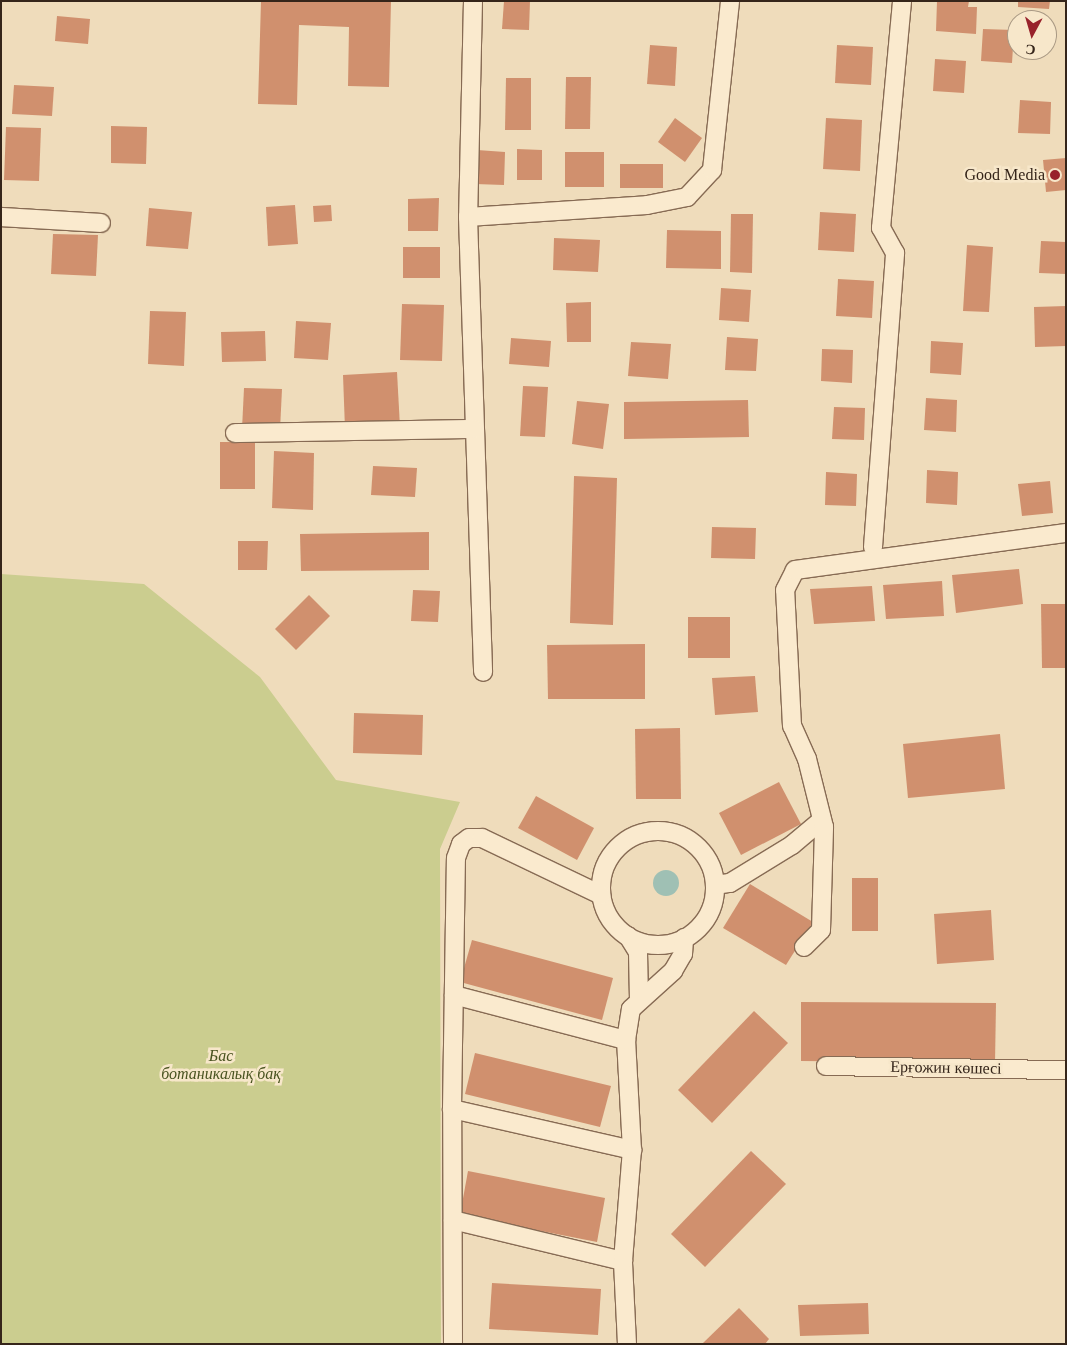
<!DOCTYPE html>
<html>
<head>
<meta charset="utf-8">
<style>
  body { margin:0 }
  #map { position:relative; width:1067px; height:1345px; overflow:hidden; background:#efdcbb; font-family:Georgia,serif }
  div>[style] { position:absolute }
  .green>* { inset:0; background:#cbcd8f }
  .water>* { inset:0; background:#9fc0b4 }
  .round { border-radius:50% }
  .building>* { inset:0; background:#d0906e }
  .roads { filter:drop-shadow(1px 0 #876b54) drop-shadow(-1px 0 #876b54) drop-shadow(0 1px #876b54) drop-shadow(0 -1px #876b54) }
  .street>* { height:18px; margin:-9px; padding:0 9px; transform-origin:9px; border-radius:9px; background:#faeace }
  .street>.ring { margin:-9px; padding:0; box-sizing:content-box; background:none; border:18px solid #faeace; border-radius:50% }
  .dots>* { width:14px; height:14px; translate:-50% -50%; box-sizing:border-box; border:2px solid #f7e7ca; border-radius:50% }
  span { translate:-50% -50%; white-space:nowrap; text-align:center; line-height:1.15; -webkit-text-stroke:5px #f7e7ca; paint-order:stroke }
  .poi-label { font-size:16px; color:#35251a }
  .right { translate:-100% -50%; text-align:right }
  .park-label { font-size:16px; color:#495320; font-style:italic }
  .street-label { font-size:16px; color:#35251a }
  .frame { position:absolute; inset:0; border:2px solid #35251a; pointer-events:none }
  .north { position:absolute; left:1007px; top:10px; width:50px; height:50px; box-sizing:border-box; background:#f7e7ca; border:1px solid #a99984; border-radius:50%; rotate:186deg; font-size:14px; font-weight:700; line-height:20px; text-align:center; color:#35251a }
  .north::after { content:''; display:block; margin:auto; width:18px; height:22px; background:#98222b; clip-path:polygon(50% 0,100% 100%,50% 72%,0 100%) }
</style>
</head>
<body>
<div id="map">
  <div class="green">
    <i style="clip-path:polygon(1px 574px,144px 584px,260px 677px,336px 780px,460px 802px,440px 849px,441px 1344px,1px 1344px)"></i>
  </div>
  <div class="water">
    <i class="round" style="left:653px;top:870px;width:26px;height:26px"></i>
  </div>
  <div class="building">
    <i style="clip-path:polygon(261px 1px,391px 1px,389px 87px,348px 86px,349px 27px,299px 25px,297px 105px,258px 104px)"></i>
    <i style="clip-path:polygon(504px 1px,530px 1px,529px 30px,502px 29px)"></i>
    <i style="clip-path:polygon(937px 1px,969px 1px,968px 7px,977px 7px,976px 34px,936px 31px)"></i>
    <i style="clip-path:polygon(1018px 1px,1050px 1px,1049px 9px,1018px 7px)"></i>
    <i style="clip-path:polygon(57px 16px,90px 19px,88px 44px,55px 41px)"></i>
    <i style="clip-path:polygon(983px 29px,1014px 30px,1012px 63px,981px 61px)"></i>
    <i style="clip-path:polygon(650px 45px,677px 47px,675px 86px,647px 84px)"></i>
    <i style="clip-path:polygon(837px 45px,873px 47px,871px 85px,835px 83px)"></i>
    <i style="clip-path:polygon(935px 59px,966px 61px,964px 93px,933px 91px)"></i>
    <i style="clip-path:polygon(566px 77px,591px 77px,590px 129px,565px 129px)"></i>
    <i style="clip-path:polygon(506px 78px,531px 78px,531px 130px,505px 130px)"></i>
    <i style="clip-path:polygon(14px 85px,54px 87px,52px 116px,12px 114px)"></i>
    <i style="clip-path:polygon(1020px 100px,1051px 102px,1050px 134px,1018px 133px)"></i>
    <i style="clip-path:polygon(675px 118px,702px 138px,685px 162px,658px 142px)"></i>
    <i style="clip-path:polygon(826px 118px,862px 120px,860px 171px,823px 169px)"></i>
    <i style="clip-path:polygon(111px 126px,147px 127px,146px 164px,111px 163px)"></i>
    <i style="clip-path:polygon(6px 127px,41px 128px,39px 181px,4px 180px)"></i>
    <i style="clip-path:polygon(517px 149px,542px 150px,542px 180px,517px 180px)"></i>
    <i style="clip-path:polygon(477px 150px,505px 152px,504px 185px,475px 184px)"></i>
    <i style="clip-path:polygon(565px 152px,604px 152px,604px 187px,565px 187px)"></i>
    <i style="clip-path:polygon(1066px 158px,1066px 190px,1046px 192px,1043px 160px)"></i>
    <i style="clip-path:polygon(620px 164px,663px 164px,663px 188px,620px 188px)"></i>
    <i style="clip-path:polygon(439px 198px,438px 231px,408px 231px,408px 199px)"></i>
    <i style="clip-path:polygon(295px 205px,298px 244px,268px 246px,266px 207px)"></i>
    <i style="clip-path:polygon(331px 205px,332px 221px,314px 222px,313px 206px)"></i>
    <i style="clip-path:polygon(149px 208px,192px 212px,188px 249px,146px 246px)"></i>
    <i style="clip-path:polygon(820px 212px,856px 214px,854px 252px,818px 250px)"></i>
    <i style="clip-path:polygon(731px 214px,753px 214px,752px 273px,730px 272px)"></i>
    <i style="clip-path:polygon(667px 230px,721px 231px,721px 269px,666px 268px)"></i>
    <i style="clip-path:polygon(53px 234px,98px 235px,96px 276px,51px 274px)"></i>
    <i style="clip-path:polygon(554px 238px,600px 240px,598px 272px,553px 270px)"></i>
    <i style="clip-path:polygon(1041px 241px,1066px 242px,1066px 274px,1039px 273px)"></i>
    <i style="clip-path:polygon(967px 245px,993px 247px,989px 312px,963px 311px)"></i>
    <i style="clip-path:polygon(403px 247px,440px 247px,440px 278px,403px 278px)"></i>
    <i style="clip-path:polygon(838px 279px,874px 281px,872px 318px,836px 316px)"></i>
    <i style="clip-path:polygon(721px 288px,751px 290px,749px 322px,719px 320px)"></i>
    <i style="clip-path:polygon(591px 302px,591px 342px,567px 342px,566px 303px)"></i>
    <i style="clip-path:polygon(402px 304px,444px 305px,442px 361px,400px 360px)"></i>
    <i style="clip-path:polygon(1066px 306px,1066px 346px,1035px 347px,1034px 307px)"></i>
    <i style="clip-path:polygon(150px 311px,186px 312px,184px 366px,148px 364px)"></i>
    <i style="clip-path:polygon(296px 321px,331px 323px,328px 360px,294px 358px)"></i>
    <i style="clip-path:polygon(265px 331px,266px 361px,222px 362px,221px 332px)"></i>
    <i style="clip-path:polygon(727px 337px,758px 339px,756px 371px,725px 370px)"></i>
    <i style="clip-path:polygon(511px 338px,551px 341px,549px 367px,509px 364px)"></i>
    <i style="clip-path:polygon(931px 341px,963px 343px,961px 375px,930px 373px)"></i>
    <i style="clip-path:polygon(631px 342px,671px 344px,668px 379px,628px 376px)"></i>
    <i style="clip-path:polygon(822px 349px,853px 350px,852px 383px,821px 381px)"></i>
    <i style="clip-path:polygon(397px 372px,400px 427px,345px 429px,343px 375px)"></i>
    <i style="clip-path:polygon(523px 386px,548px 387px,545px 437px,520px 436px)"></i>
    <i style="clip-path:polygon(244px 388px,282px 389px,280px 430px,242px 429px)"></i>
    <i style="clip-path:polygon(926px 398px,957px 400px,956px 432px,924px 430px)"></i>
    <i style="clip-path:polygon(748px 400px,749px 437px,624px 439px,624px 402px)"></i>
    <i style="clip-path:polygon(577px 401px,609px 404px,603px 449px,572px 444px)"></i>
    <i style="clip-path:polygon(834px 407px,865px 408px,864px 440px,832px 439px)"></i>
    <i style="clip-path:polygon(220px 442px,255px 442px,255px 489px,220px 489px)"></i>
    <i style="clip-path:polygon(274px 451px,314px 453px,313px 510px,272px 508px)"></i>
    <i style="clip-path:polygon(373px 466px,417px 468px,415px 497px,371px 495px)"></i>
    <i style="clip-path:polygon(927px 470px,958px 472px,957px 505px,926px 503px)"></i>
    <i style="clip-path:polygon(826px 472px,857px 474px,856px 506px,825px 505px)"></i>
    <i style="clip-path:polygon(574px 476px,617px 478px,613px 625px,570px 623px)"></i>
    <i style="clip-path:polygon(1050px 481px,1053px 513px,1022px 516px,1018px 484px)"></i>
    <i style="clip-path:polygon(712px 527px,756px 528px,755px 559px,711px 558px)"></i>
    <i style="clip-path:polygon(429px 532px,429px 570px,301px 571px,300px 534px)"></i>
    <i style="clip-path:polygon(238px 541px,268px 541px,267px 570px,238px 570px)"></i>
    <i style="clip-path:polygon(1019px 569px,1023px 604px,956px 613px,952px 575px)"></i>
    <i style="clip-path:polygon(942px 581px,944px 616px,886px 619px,883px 585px)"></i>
    <i style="clip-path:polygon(872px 586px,875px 621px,814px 624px,810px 589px)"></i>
    <i style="clip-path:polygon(413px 590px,440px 591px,438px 622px,411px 621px)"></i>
    <i style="clip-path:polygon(309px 595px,330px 616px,296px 650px,275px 629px)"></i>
    <i style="clip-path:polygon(1041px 604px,1066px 604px,1066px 668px,1042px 668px)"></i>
    <i style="clip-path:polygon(688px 617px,730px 617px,730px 658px,688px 658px)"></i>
    <i style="clip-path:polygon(645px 644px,645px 699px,548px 699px,547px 645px)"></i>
    <i style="clip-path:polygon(755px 676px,758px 712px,715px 715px,712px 678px)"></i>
    <i style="clip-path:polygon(354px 713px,423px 715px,422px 755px,353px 753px)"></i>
    <i style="clip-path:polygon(680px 728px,681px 799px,636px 799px,635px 729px)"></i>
    <i style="clip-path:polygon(1000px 734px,1005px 789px,908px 798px,903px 744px)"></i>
    <i style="clip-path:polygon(779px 782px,801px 824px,741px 855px,719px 813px)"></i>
    <i style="clip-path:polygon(536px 796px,594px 828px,577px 860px,518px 828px)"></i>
    <i style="clip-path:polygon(852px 878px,878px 878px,878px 931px,852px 931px)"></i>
    <i style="clip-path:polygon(750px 884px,813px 922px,786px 965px,723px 928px)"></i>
    <i style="clip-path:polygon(991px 910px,994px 960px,937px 964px,934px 914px)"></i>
    <i style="clip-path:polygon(472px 940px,613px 978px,602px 1020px,460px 982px)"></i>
    <i style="clip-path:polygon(801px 1002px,996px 1003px,995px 1063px,801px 1061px)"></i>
    <i style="clip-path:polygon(754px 1011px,788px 1043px,712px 1123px,678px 1090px)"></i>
    <i style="clip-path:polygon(475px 1053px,611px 1086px,600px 1127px,465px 1094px)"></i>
    <i style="clip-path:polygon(751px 1151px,786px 1184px,705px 1267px,671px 1234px)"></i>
    <i style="clip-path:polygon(468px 1171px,605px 1198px,597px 1242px,460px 1215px)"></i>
    <i style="clip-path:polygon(492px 1283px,601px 1289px,598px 1335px,489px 1329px)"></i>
    <i style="clip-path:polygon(868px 1303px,869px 1334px,800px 1336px,798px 1305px)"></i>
    <i style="clip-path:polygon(739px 1308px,769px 1339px,765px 1344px,702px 1344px)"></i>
  </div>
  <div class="roads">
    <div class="street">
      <i style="left:473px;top:1px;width:216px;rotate:91.3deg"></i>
      <i style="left:468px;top:217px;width:455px;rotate:88.1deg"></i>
      <i style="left:1px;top:217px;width:100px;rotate:3.4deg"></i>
      <i style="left:468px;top:217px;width:179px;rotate:-3.8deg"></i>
      <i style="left:647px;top:205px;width:41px;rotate:-11.3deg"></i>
      <i style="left:687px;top:197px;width:37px;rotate:-47deg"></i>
      <i style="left:712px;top:170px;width:170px;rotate:-83.9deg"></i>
      <i style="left:235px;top:433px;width:238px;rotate:-1deg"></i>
      <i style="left:873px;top:547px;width:295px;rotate:-85.7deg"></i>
      <i style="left:895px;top:253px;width:29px;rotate:-119deg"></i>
      <i style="left:881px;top:228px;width:228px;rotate:-84.7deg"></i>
      <i class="ring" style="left:601px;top:831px;width:96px;height:96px"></i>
      <i style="left:715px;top:885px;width:15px;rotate:-8deg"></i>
      <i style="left:730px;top:883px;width:73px;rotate:-31.5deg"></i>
      <i style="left:792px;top:845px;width:39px;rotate:-40deg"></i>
      <i style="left:628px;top:936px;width:19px;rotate:58deg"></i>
      <i style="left:638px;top:952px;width:48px;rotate:88.8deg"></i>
      <i style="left:804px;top:947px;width:24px;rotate:-45deg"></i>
      <i style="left:821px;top:930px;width:103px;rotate:-88.3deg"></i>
      <i style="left:824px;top:827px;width:70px;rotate:-104deg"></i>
      <i style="left:807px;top:759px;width:36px;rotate:-114deg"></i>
      <i style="left:792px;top:726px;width:136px;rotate:-92.9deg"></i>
      <i style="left:785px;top:590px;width:22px;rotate:-63deg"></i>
      <i style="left:795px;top:570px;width:274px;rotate:-7.8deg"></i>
      <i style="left:454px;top:995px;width:178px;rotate:14.7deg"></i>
      <i style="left:826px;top:1066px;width:240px;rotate:1deg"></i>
      <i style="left:452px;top:1109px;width:185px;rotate:12.8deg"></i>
      <i style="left:453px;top:1220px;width:175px;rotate:13.6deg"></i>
      <i style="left:453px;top:1344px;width:235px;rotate:-90.2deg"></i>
      <i style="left:452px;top:1109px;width:251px;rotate:-89.1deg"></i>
      <i style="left:456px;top:858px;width:15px;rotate:-70deg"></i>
      <i style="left:461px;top:844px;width:10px;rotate:-37deg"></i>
      <i style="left:469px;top:838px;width:13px"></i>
      <i style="left:482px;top:838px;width:132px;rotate:25.6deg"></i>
      <i style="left:627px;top:1344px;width:83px;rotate:-92.8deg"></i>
      <i style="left:623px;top:1261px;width:111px;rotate:-85.4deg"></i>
      <i style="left:632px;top:1150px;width:110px;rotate:-93.1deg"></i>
      <i style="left:626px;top:1040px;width:31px;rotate:-81deg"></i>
      <i style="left:631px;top:1009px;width:57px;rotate:-42.1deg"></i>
      <i style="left:673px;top:971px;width:20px;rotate:-60deg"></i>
      <i style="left:683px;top:954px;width:16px;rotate:-86deg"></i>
    </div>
  </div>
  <div class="dots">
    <i style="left:1055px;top:175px;background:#98222b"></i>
  </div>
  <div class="poi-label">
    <span class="right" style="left:1045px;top:175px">Good Media</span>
  </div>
  <div class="park-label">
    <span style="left:221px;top:1065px">Бас<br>ботаникалық бақ</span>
  </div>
  <div class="street-label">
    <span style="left:946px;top:1068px;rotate:1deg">Ерғожин көшесі</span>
  </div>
  <div class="frame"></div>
  <div class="north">С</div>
</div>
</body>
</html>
